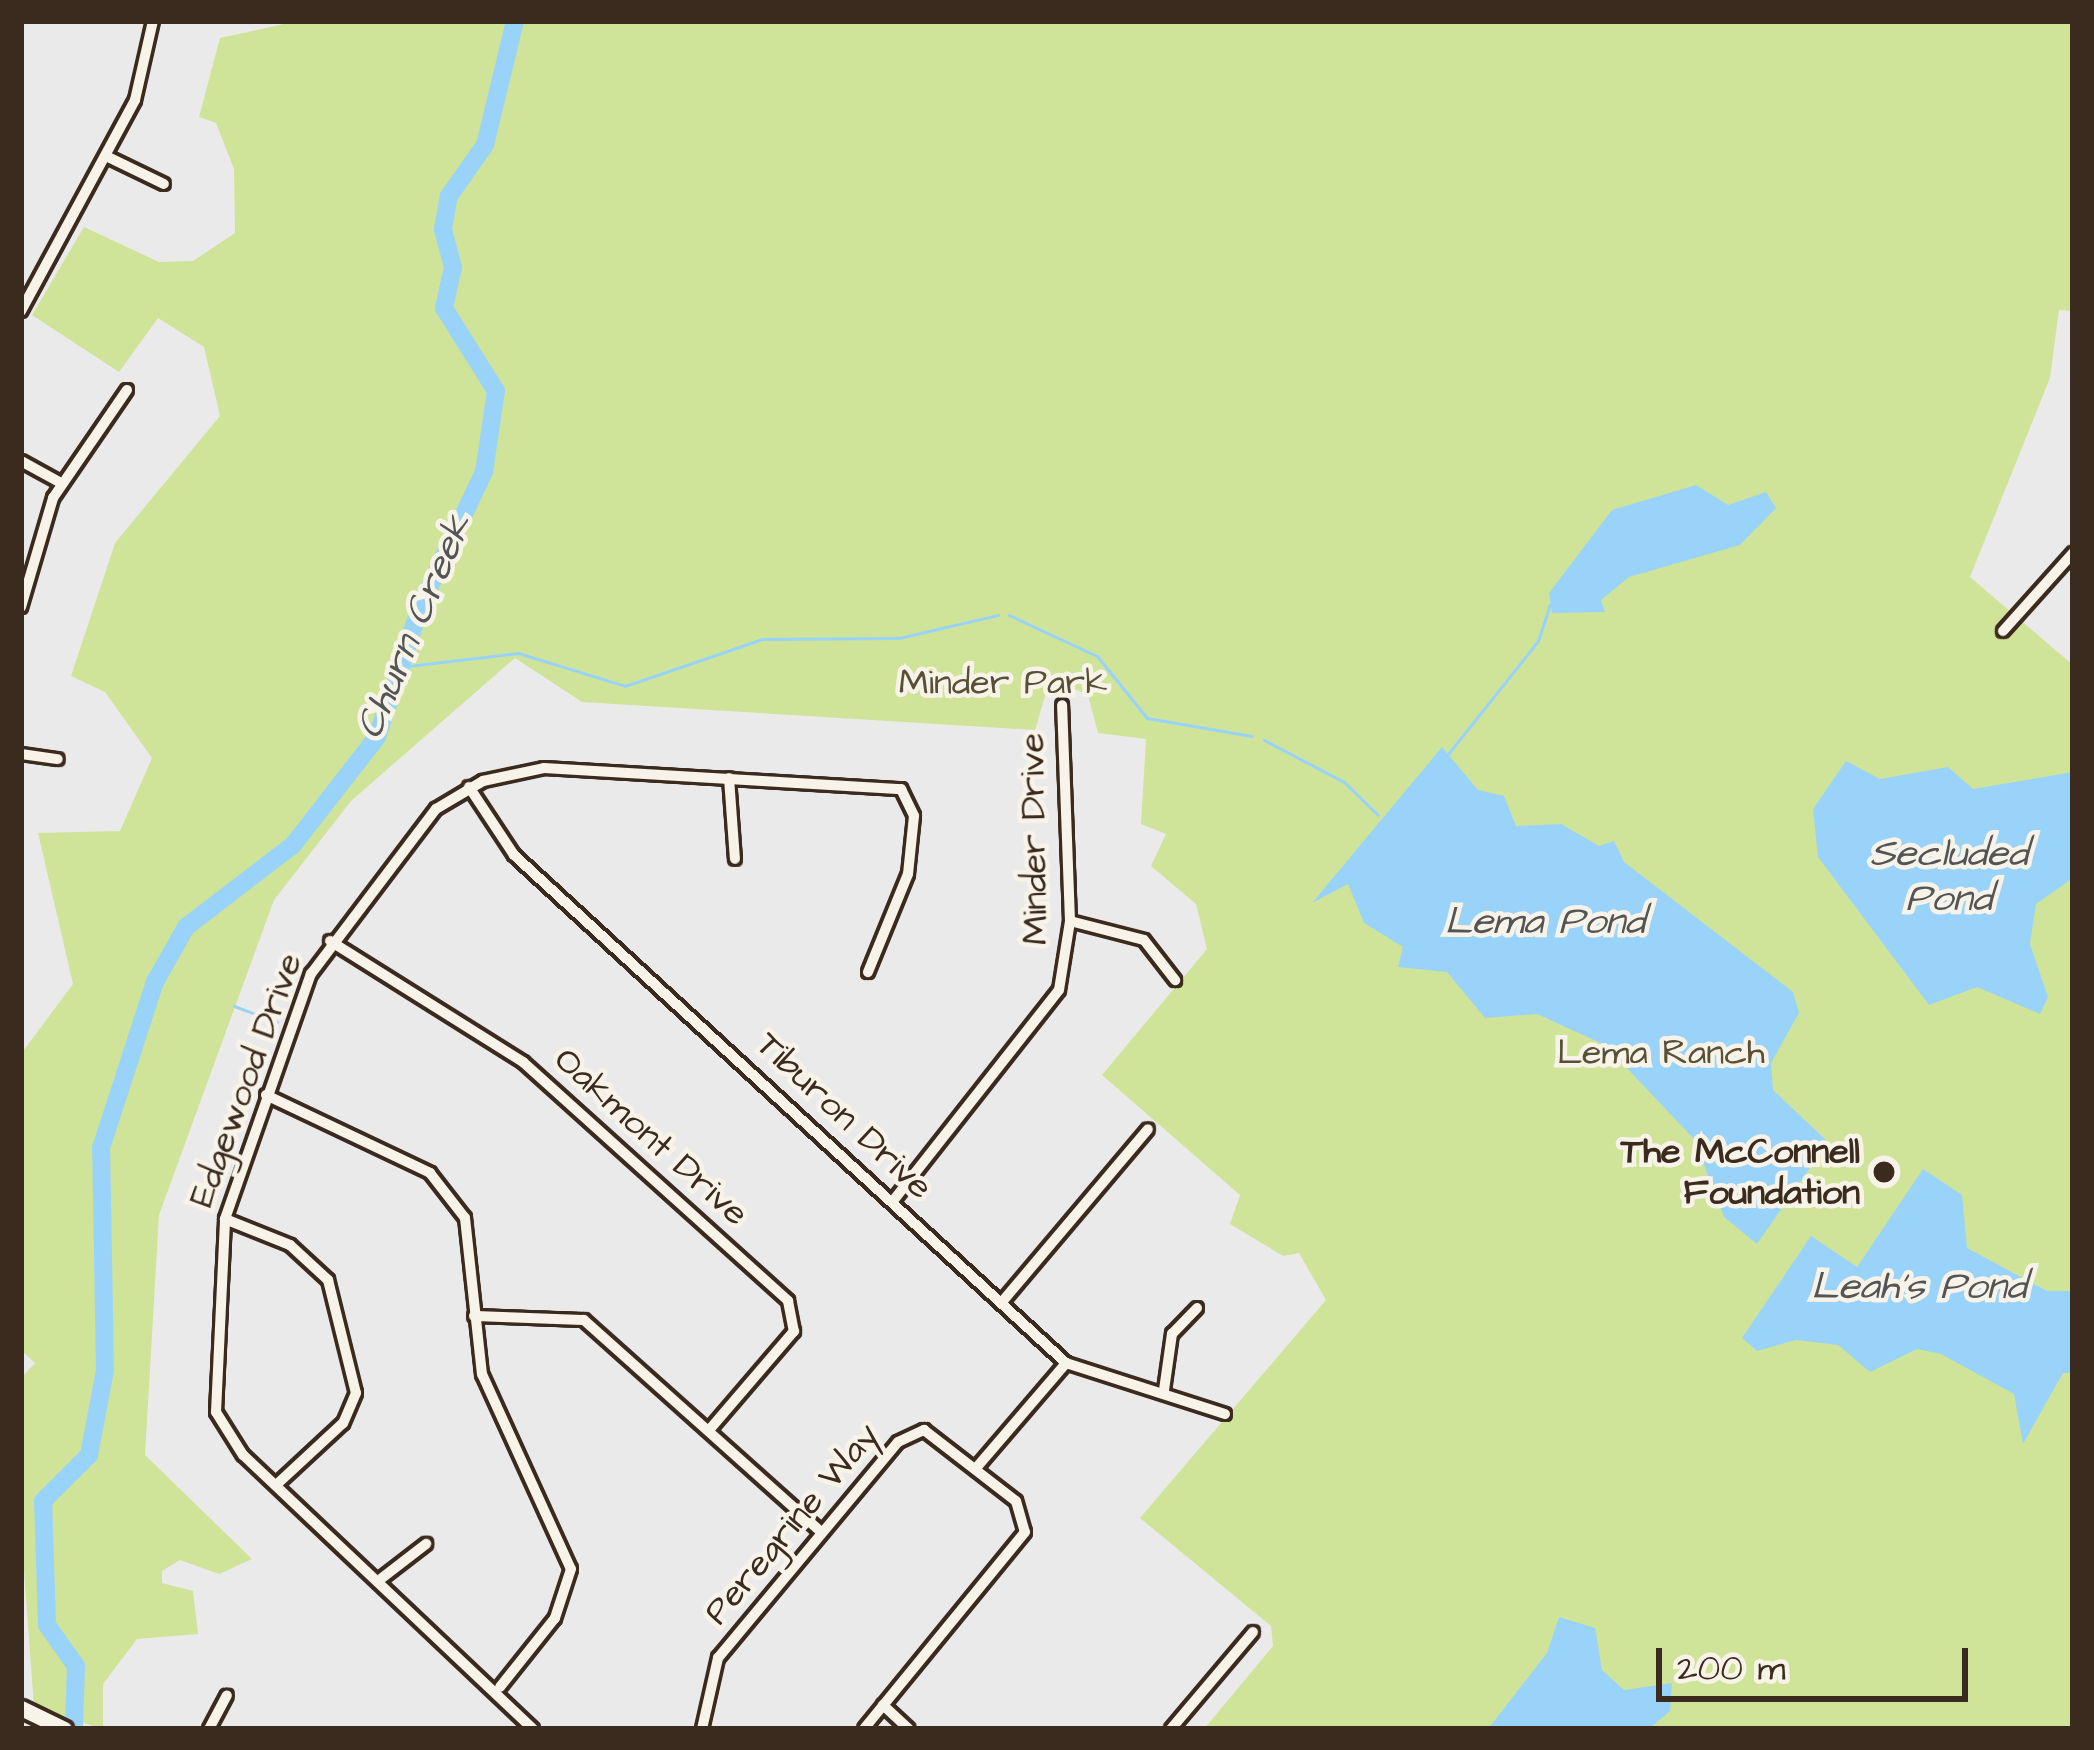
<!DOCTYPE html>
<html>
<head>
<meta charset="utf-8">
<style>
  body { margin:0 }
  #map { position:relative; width:2094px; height:1750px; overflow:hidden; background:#ebeaeb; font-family:"Architects Daughter",sans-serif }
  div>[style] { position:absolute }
  .green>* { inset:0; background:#cfe498 }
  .water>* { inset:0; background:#9ad3fa }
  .stream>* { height:3px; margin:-1.5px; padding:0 1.5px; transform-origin:1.5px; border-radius:1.5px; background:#9ad3fa }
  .river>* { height:18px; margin:-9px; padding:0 9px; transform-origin:9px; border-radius:9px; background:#9ad3fa }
  .roads { filter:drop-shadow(3px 0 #3b2a1e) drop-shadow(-3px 0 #3b2a1e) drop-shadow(0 3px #3b2a1e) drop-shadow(0 -3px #3b2a1e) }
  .street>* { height:10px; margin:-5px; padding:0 5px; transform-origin:5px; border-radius:5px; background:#f7f3e8 }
  .secondary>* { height:15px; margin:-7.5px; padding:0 7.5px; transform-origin:7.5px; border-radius:7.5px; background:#f7f3e8 }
  .dots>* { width:33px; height:33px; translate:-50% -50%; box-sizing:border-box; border:6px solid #f7f3e8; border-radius:50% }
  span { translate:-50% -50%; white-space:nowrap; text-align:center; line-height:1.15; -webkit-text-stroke:9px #f7f3e8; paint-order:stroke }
  .park-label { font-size:36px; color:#594f36 }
  .street-label { font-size:36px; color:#3b2a1e }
  .poi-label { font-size:36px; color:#3b2a1e; font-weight:700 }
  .right { translate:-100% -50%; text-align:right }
  .water-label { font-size:39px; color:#535455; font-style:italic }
  .frame { position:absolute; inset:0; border:24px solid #3b2a1e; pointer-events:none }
  .scale { position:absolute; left:1656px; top:1648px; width:312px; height:54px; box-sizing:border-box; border:6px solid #3b2a1e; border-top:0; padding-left:15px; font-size:36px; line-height:42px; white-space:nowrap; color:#3b2a1e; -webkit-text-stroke:9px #f7f3e8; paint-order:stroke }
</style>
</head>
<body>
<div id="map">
  <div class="green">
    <i style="clip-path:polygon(298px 21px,2073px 21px,2073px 311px,2059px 310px,2050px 378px,1970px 577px,2073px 665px,2073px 1729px,1204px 1729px,1273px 1646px,1271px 1626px,1140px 1518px,1326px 1300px,1299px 1253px,1283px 1256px,1230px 1224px,1240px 1195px,1102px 1075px,1207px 949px,1196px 904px,1151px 866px,1166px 834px,1141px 824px,1146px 739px,1098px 733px,1088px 695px,1068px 686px,1048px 686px,1035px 730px,582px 702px,515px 658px,351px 801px,274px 900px,159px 1215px,145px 1455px,252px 1559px,219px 1574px,180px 1560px,162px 1571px,162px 1583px,193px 1591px,198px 1634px,137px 1639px,103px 1684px,103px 1729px,34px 1707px,21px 1530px,21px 1378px,35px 1363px,21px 1350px,21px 1054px,73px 984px,38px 833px,120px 831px,152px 758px,105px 692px,71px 676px,115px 543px,220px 416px,204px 347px,158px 318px,119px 372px,32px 315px,84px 227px,159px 262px,193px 261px,235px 233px,234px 169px,216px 123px,199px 117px,220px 38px)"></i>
  </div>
  <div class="water">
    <i style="clip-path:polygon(1696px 485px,1728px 505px,1766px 492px,1776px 508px,1740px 545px,1629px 577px,1601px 600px,1605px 612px,1552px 613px,1549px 593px,1612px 510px)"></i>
    <i style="clip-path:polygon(1442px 747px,1478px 790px,1504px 796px,1516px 826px,1561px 824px,1599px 846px,1614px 841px,1624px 862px,1793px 992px,1799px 1013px,1771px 1063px,1773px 1090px,1828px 1142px,1757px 1244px,1724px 1217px,1694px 1139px,1605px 1045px,1537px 1014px,1485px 1018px,1447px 972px,1398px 967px,1403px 947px,1364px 923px,1348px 884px,1312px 903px)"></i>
    <i style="clip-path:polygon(1846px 761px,1880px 779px,1948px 767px,1973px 789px,2073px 772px,2073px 878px,2036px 904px,2030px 944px,2048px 997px,2040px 1014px,1977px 987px,1929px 1005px,1818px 857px,1813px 809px)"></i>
    <i style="clip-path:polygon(1923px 1169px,1962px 1195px,1967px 1248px,2047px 1291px,2073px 1291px,2073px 1373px,2063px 1373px,2023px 1444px,2014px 1394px,1941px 1354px,1917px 1349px,1870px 1372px,1838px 1345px,1796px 1340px,1757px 1351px,1742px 1338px,1811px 1236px,1857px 1267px)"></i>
    <i style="clip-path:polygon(1559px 1617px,1595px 1628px,1602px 1670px,1624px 1690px,1672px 1683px,1670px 1711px,1649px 1729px,1488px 1729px,1547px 1653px)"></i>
  </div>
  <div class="stream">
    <i style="left:1009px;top:615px;width:97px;rotate:25deg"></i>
    <i style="left:1097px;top:656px;width:80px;rotate:51.1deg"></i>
    <i style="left:1147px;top:718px;width:106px;rotate:9.8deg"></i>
    <i style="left:400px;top:667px;width:119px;rotate:-6.8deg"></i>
    <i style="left:518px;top:653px;width:112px;rotate:17.1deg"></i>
    <i style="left:625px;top:686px;width:145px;rotate:-18.9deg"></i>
    <i style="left:762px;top:639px;width:137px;rotate:-0.4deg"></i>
    <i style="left:899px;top:638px;width:102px;rotate:-13.1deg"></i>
    <i style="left:1264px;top:740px;width:90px;rotate:27.7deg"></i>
    <i style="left:1344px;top:782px;width:47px;rotate:44.1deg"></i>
    <i style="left:1448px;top:754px;width:144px;rotate:-51.5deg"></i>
    <i style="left:1538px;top:641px;width:38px;rotate:-72deg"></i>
    <i style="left:234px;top:1006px;width:46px;rotate:20.4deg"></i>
  </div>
  <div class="river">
    <i style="left:74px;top:1726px;width:60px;rotate:-88.1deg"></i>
    <i style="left:76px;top:1666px;width:50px;rotate:-125.3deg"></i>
    <i style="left:47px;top:1625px;width:124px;rotate:-91.8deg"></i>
    <i style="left:43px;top:1501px;width:65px;rotate:-45deg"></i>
    <i style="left:89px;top:1455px;width:86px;rotate:-79.3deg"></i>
    <i style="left:105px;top:1370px;width:222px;rotate:-91deg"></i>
    <i style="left:101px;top:1148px;width:175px;rotate:-72deg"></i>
    <i style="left:155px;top:982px;width:63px;rotate:-60.6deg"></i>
    <i style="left:186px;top:927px;width:135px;rotate:-37.5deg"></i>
    <i style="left:293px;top:845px;width:137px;rotate:-52.1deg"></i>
    <i style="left:377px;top:737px;width:139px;rotate:-71.6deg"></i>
    <i style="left:421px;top:605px;width:147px;rotate:-64.7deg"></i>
    <i style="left:484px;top:472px;width:82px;rotate:-81.6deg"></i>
    <i style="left:496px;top:391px;width:98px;rotate:-122.1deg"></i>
    <i style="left:444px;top:308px;width:42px;rotate:-77.6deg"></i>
    <i style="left:453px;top:267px;width:39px;rotate:-105deg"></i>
    <i style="left:443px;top:229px;width:34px;rotate:-80deg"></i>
    <i style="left:449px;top:196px;width:62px;rotate:-54.8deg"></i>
    <i style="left:485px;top:145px;width:128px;rotate:-76.4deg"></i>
  </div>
  <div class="roads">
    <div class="street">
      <i style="left:108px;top:157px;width:62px;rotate:25.7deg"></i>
      <i style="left:21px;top:311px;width:240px;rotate:-61.6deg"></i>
      <i style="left:135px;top:100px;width:81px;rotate:-77.2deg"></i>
      <i style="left:21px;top:461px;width:46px;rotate:28.8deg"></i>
      <i style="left:21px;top:607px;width:114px;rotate:-73.6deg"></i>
      <i style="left:53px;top:498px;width:131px;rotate:-55.6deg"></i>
      <i style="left:2003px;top:631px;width:105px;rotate:-48.1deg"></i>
      <i style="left:21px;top:754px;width:37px;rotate:8deg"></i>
      <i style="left:729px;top:778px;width:81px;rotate:85.8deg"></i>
      <i style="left:469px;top:787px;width:82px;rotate:56.5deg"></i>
      <i style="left:514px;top:855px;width:750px;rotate:42.62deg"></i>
      <i style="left:1066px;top:1363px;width:167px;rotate:17.8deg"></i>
      <i style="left:1070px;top:921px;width:76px;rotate:14.4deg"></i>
      <i style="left:1144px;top:940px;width:51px;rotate:52.2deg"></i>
      <i style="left:330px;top:941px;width:228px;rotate:32.1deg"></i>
      <i style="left:523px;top:1062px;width:357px;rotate:42deg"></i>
      <i style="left:788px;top:1301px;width:31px;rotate:79deg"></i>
      <i style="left:794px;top:1331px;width:130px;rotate:130.6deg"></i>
      <i style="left:266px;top:1095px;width:182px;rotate:25.4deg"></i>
      <i style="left:430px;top:1173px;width:57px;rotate:52.1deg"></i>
      <i style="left:465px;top:1218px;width:157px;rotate:83.8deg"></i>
      <i style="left:482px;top:1374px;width:214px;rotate:65.5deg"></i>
      <i style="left:571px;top:1569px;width:52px;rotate:108.1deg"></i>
      <i style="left:555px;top:1618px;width:88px;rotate:128.6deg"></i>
      <i style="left:893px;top:1201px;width:268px;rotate:-51.8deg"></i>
      <i style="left:1059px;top:990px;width:70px;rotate:-80.9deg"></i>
      <i style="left:1070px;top:921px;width:216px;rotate:-92.1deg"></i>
      <i style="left:225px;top:1219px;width:70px;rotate:21.8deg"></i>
      <i style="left:290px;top:1245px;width:52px;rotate:42.6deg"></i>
      <i style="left:328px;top:1280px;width:116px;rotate:76.1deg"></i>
      <i style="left:356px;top:1393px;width:33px;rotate:113deg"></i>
      <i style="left:343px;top:1423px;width:91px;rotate:137.2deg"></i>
      <i style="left:1002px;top:1302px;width:226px;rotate:-49.8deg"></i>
      <i style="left:474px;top:1316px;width:110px;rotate:2.1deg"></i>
      <i style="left:584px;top:1320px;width:318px;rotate:41.8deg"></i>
      <i style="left:1164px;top:1390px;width:57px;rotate:-81.9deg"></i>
      <i style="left:1172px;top:1334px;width:36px;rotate:-46deg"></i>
      <i style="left:977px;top:1467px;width:137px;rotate:-49.4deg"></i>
      <i style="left:382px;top:1578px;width:56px;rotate:-37.7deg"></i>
      <i style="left:883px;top:1705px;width:35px;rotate:43deg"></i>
      <i style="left:209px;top:1729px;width:38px;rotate:-62deg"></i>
      <i style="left:533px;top:1729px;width:399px;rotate:-136.6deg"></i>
      <i style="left:243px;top:1455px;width:51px;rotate:-122.1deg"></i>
      <i style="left:216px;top:1412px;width:193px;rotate:-87.3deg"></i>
      <i style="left:225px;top:1219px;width:260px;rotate:-70.7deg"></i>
      <i style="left:311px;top:974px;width:207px;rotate:-52.9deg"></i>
      <i style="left:436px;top:809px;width:55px;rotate:-30.8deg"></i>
      <i style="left:483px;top:781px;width:62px;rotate:-12deg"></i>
      <i style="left:544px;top:768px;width:358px;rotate:3.4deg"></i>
      <i style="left:901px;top:789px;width:30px;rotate:64deg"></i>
      <i style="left:914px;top:816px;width:58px;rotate:95.9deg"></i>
      <i style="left:908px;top:874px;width:106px;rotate:112.2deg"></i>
      <i style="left:702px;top:1729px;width:73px;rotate:-77.3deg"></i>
      <i style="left:718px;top:1658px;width:281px;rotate:-50.2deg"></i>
      <i style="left:898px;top:1442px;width:29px;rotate:-25deg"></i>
      <i style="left:924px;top:1430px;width:116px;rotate:37.7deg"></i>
      <i style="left:1016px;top:1501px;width:32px;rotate:74deg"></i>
      <i style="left:1025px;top:1532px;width:254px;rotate:129.3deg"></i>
      <i style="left:1171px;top:1729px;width:127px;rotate:-49.8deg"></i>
    </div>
    <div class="secondary">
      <i style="left:21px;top:1708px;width:48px;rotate:26deg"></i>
    </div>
  </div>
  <div class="dots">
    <i style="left:1884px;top:1172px;background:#3b2a1e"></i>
  </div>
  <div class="park-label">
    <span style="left:1003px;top:683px">Minder Park</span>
    <span style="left:1661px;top:1053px">Lema Ranch</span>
  </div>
  <div class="street-label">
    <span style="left:1034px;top:839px;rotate:-91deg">Minder Drive</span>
    <span style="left:246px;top:1080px;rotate:-70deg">Edgewood Drive</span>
    <span style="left:844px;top:1116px;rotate:43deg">Tiburon Drive</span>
    <span style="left:651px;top:1137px;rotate:42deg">Oakmont Drive</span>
    <span style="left:792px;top:1524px;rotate:-50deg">Peregrine Way</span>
  </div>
  <div class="poi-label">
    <span class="right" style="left:1860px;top:1172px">The McConnell<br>Foundation</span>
  </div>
  <div class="water-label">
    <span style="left:415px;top:627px;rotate:-67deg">Churn Creek</span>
    <span style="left:1949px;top:877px">Secluded<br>Pond</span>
    <span style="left:1545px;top:922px">Lema Pond</span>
    <span style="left:1919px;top:1287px">Leah's Pond</span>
  </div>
  <div class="frame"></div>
  <div class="scale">200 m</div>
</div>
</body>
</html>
